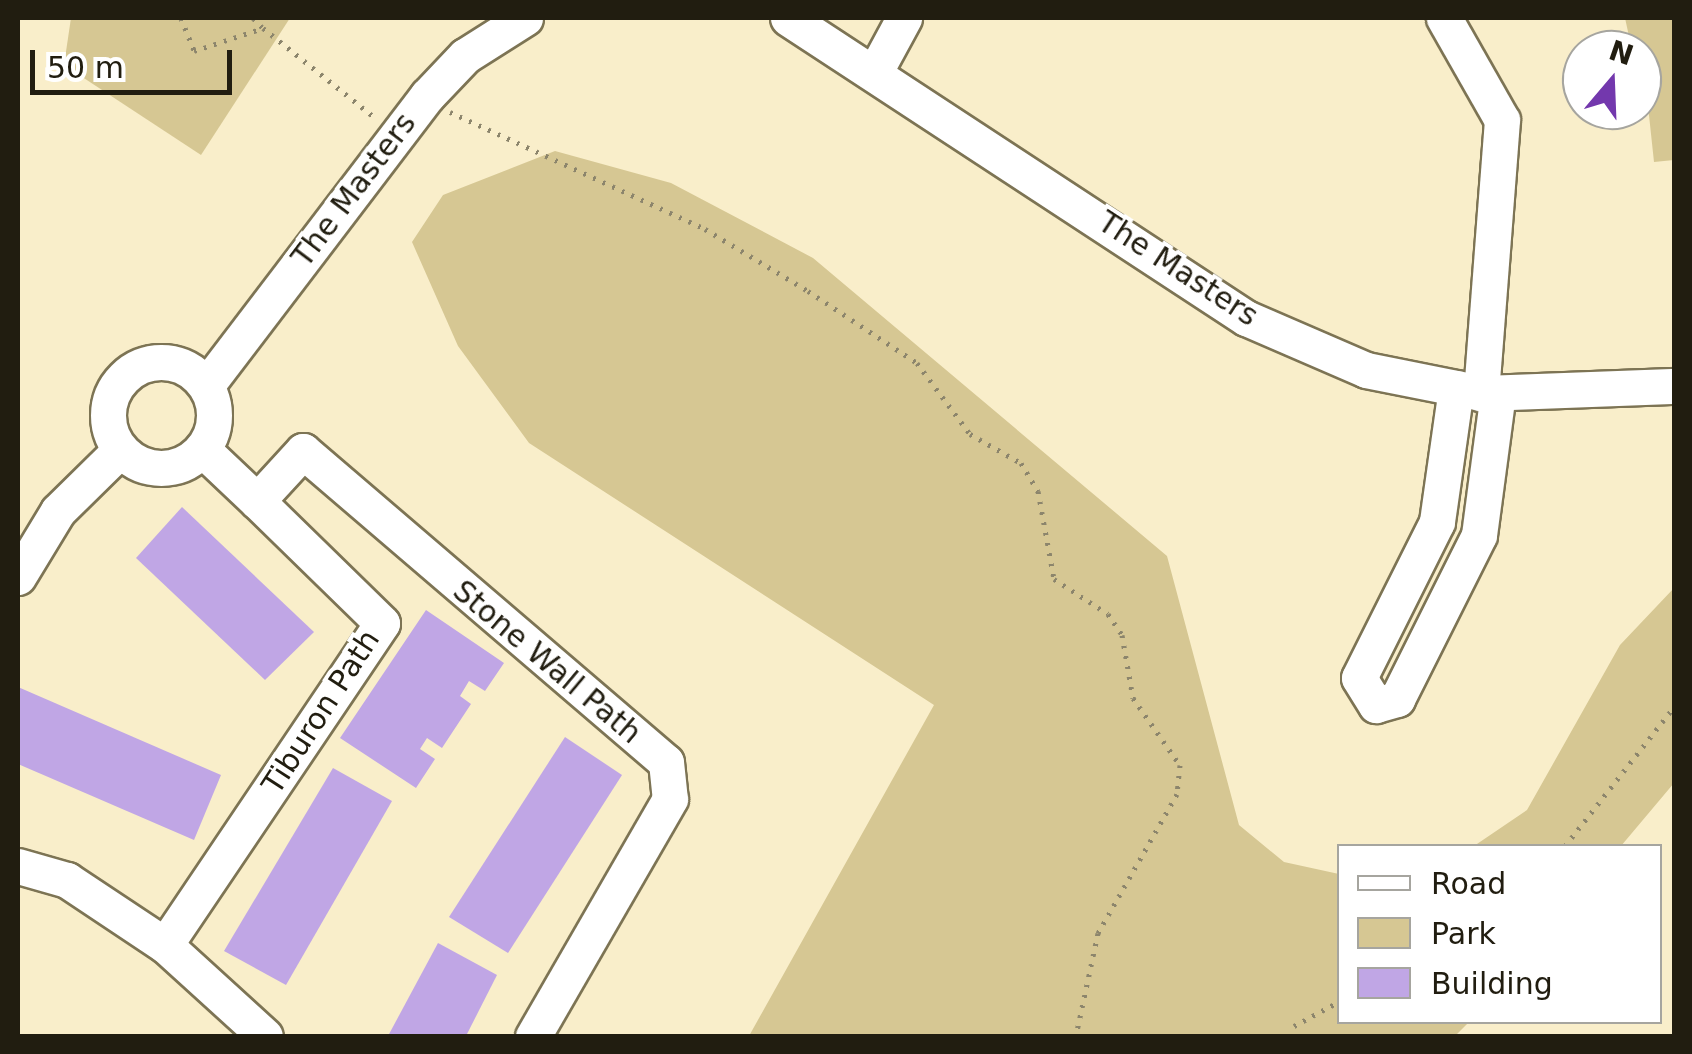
<!DOCTYPE html>
<html>
<head>
<meta charset="utf-8">
<style>
  body { margin:0 }
  #map { position:relative; width:1692px; height:1054px; overflow:hidden; background:#f9eeca; font-family:"DejaVu Sans",sans-serif }
  div>[style] { position:absolute }
  .green>* { inset:0; background:#d6c793 }
  .building>* { inset:0; background:#c0a6e5 }
  .path>* { height:5px; margin-top:-2.5px; transform-origin:0; background:repeating-linear-gradient(90deg,#8c856c 0 2.5px,transparent 0 10.5px) }
  .roads { filter:drop-shadow(2px 0 #7d7454) drop-shadow(-2px 0 #7d7454) drop-shadow(0 2px #7d7454) drop-shadow(0 -2px #7d7454) }
  .minor>* { height:35px; margin:-17.5px; padding:0 17.5px; transform-origin:17.5px; border-radius:17.5px; background:#fff }
  .minor>.ring { margin:-17.5px; padding:0; box-sizing:content-box; background:none; border:35px solid #fff; border-radius:50% }
  span { translate:-50% -50%; white-space:nowrap; text-align:center; line-height:1.15; -webkit-text-stroke:8px #fff; paint-order:stroke }
  .street-label { font-size:30px; color:#211d10 }
  .frame { position:absolute; inset:0; border:20px solid #211d10; pointer-events:none }
  .legend { position:absolute; left:1337px; top:844px; width:325px; height:180px; box-sizing:border-box; background:#fff; border:2px solid #a6a59f; margin:0; padding:12px 18px; list-style:none; font-size:30px; color:#211d10 }
  .legend li { display:flex; align-items:center; gap:20px; height:50px }
  .legend b { width:50px; border:2px solid #a6a59f }
  .north { position:absolute; left:1562px; top:30px; width:100px; height:100px; box-sizing:border-box; background:#fff; border:2px solid #a6a59f; border-radius:50%; rotate:19deg; font-size:28px; font-weight:700; line-height:40px; text-align:center; color:#211d10 }
  .north::after { content:''; display:block; margin:auto; width:35px; height:45px; background:#7338ad; clip-path:polygon(50% 0,100% 100%,50% 72%,0 100%) }
  .scale { position:absolute; left:30px; top:50px; width:202px; height:45px; box-sizing:border-box; border:5px solid #211d10; border-top:0; padding-left:12px; font-size:30px; line-height:35px; white-space:nowrap; color:#211d10; -webkit-text-stroke:8px #fff; paint-order:stroke }
</style>
</head>
<body>
<div id="map">
  <div class="green">
    <i style="clip-path:polygon(71px 18px,290px 18px,201px 155px,64px 65px)"></i>
    <i style="clip-path:polygon(1625px 18px,1674px 18px,1674px 160px,1654px 162px,1642px 50px,1632px 50px)"></i>
    <i style="clip-path:polygon(555px 151px,671px 183px,813px 258px,1167px 556px,1239px 825px,1284px 862px,1339px 874px,1340px 1022px,1469px 1022px,1455px 1036px,749px 1036px,934px 705px,529px 443px,458px 346px,412px 242px,443px 195px)"></i>
    <i style="clip-path:polygon(1674px 588px,1674px 783px,1621px 846px,1474px 846px,1527px 810px,1620px 645px)"></i>
  </div>
  <div class="building">
    <i style="clip-path:polygon(182px 507px,314px 632px,265px 680px,136px 558px)"></i>
    <i style="clip-path:polygon(426px 610px,504px 663px,485px 691px,469px 681px,460px 696px,471px 704px,442px 748px,427px 738px,420px 749px,435px 759px,416px 788px,340px 738px)"></i>
    <i style="clip-path:polygon(18px 687px,221px 775px,194px 840px,18px 764px)"></i>
    <i style="clip-path:polygon(565px 737px,622px 775px,508px 953px,449px 917px)"></i>
    <i style="clip-path:polygon(333px 768px,392px 801px,286px 985px,224px 951px)"></i>
    <i style="clip-path:polygon(438px 943px,497px 975px,466px 1036px,388px 1036px)"></i>
  </div>
  <div class="path">
    <i style="left:181px;top:18px;width:35px;rotate:68deg"></i>
    <i style="left:194px;top:51px;width:73px;rotate:-18.4deg"></i>
    <i style="left:263px;top:28px;width:142px;rotate:38.7deg"></i>
    <i style="left:253px;top:18px;width:14px;rotate:45deg"></i>
    <i style="left:450px;top:112px;width:281px;rotate:24.6deg"></i>
    <i style="left:705px;top:229px;width:120px;rotate:31deg"></i>
    <i style="left:808px;top:291px;width:131px;rotate:33.4deg"></i>
    <i style="left:917px;top:363px;width:89px;rotate:53.3deg"></i>
    <i style="left:970px;top:434px;width:59px;rotate:29.6deg"></i>
    <i style="left:1021px;top:463px;width:33px;rotate:59deg"></i>
    <i style="left:1038px;top:491px;width:89px;rotate:79.7deg"></i>
    <i style="left:1054px;top:579px;width:64px;rotate:32.9deg"></i>
    <i style="left:1108px;top:614px;width:25px;rotate:56deg"></i>
    <i style="left:1122px;top:635px;width:64px;rotate:80.1deg"></i>
    <i style="left:1133px;top:698px;width:82px;rotate:55deg"></i>
    <i style="left:1180px;top:765px;width:29px;rotate:96deg"></i>
    <i style="left:1177px;top:794px;width:160px;rotate:119.6deg"></i>
    <i style="left:1098px;top:933px;width:105px;rotate:102.1deg"></i>
    <i style="left:1565px;top:846px;width:177px;rotate:-51.9deg"></i>
    <i style="left:1294px;top:1026px;width:52px;rotate:-28.5deg"></i>
  </div>
  <div class="roads">
    <div class="minor">
      <i style="left:788px;top:18px;width:548px;rotate:33.23deg"></i>
      <i style="left:1246px;top:318px;width:131px;rotate:23.4deg"></i>
      <i style="left:1366px;top:370px;width:117px;rotate:11.3deg"></i>
      <i style="left:1481px;top:393px;width:193px;rotate:-2.1deg"></i>
      <i style="left:1444px;top:18px;width:117px;rotate:60.4deg"></i>
      <i style="left:1502px;top:120px;width:274px;rotate:94.4deg"></i>
      <i style="left:877px;top:68px;width:57px;rotate:-61.6deg"></i>
      <i class="ring" style="left:108px;top:362px;width:71px;height:71px"></i>
      <i style="left:206px;top:386px;width:365px;rotate:-52.7deg"></i>
      <i style="left:427px;top:96px;width:55px;rotate:-46.5deg"></i>
      <i style="left:465px;top:56px;width:71px;rotate:-32.3deg"></i>
      <i style="left:1456px;top:388px;width:135px;rotate:98.1deg"></i>
      <i style="left:1437px;top:522px;width:174px;rotate:116.6deg"></i>
      <i style="left:1359px;top:678px;width:32px;rotate:58deg"></i>
      <i style="left:1376px;top:705px;width:22px;rotate:-16deg"></i>
      <i style="left:1397px;top:699px;width:183px;rotate:-63.4deg"></i>
      <i style="left:1479px;top:535px;width:143px;rotate:-82.4deg"></i>
      <i style="left:202px;top:449px;width:76px;rotate:43.4deg"></i>
      <i style="left:257px;top:501px;width:68px;rotate:-47.4deg"></i>
      <i style="left:303px;top:451px;width:478px;rotate:40.6deg"></i>
      <i style="left:666px;top:762px;width:37px;rotate:84deg"></i>
      <i style="left:670px;top:799px;width:274px;rotate:120deg"></i>
      <i style="left:18px;top:577px;width:77px;rotate:-58.8deg"></i>
      <i style="left:58px;top:511px;width:87px;rotate:-44.5deg"></i>
      <i style="left:18px;top:866px;width:51px;rotate:15.9deg"></i>
      <i style="left:67px;top:880px;width:118px;rotate:33.6deg"></i>
      <i style="left:165px;top:945px;width:135px;rotate:42.3deg"></i>
      <i style="left:165px;top:945px;width:388px;rotate:-56deg"></i>
      <i style="left:382px;top:623px;width:175px;rotate:-135.7deg"></i>
    </div>
  </div>
  <div class="street-label">
    <span style="left:354px;top:190px;rotate:-53deg">The Masters</span>
    <span style="left:1178px;top:269px;rotate:33deg">The Masters</span>
    <span style="left:547px;top:662px;rotate:40deg">Stone Wall Path</span>
    <span style="left:321px;top:712px;rotate:-57deg">Tiburon Path</span>
  </div>
  <div class="frame"></div>
  <ul class="legend">
  <li><b style="height:12px;background:#fff"></b>Road</li>
  <li><b style="height:28px;background:#d6c793"></b>Park</li>
  <li><b style="height:28px;background:#c0a6e5"></b>Building</li>
  </ul>
  <div class="north">N</div>
  <div class="scale">50 m</div>
</div>
</body>
</html>
